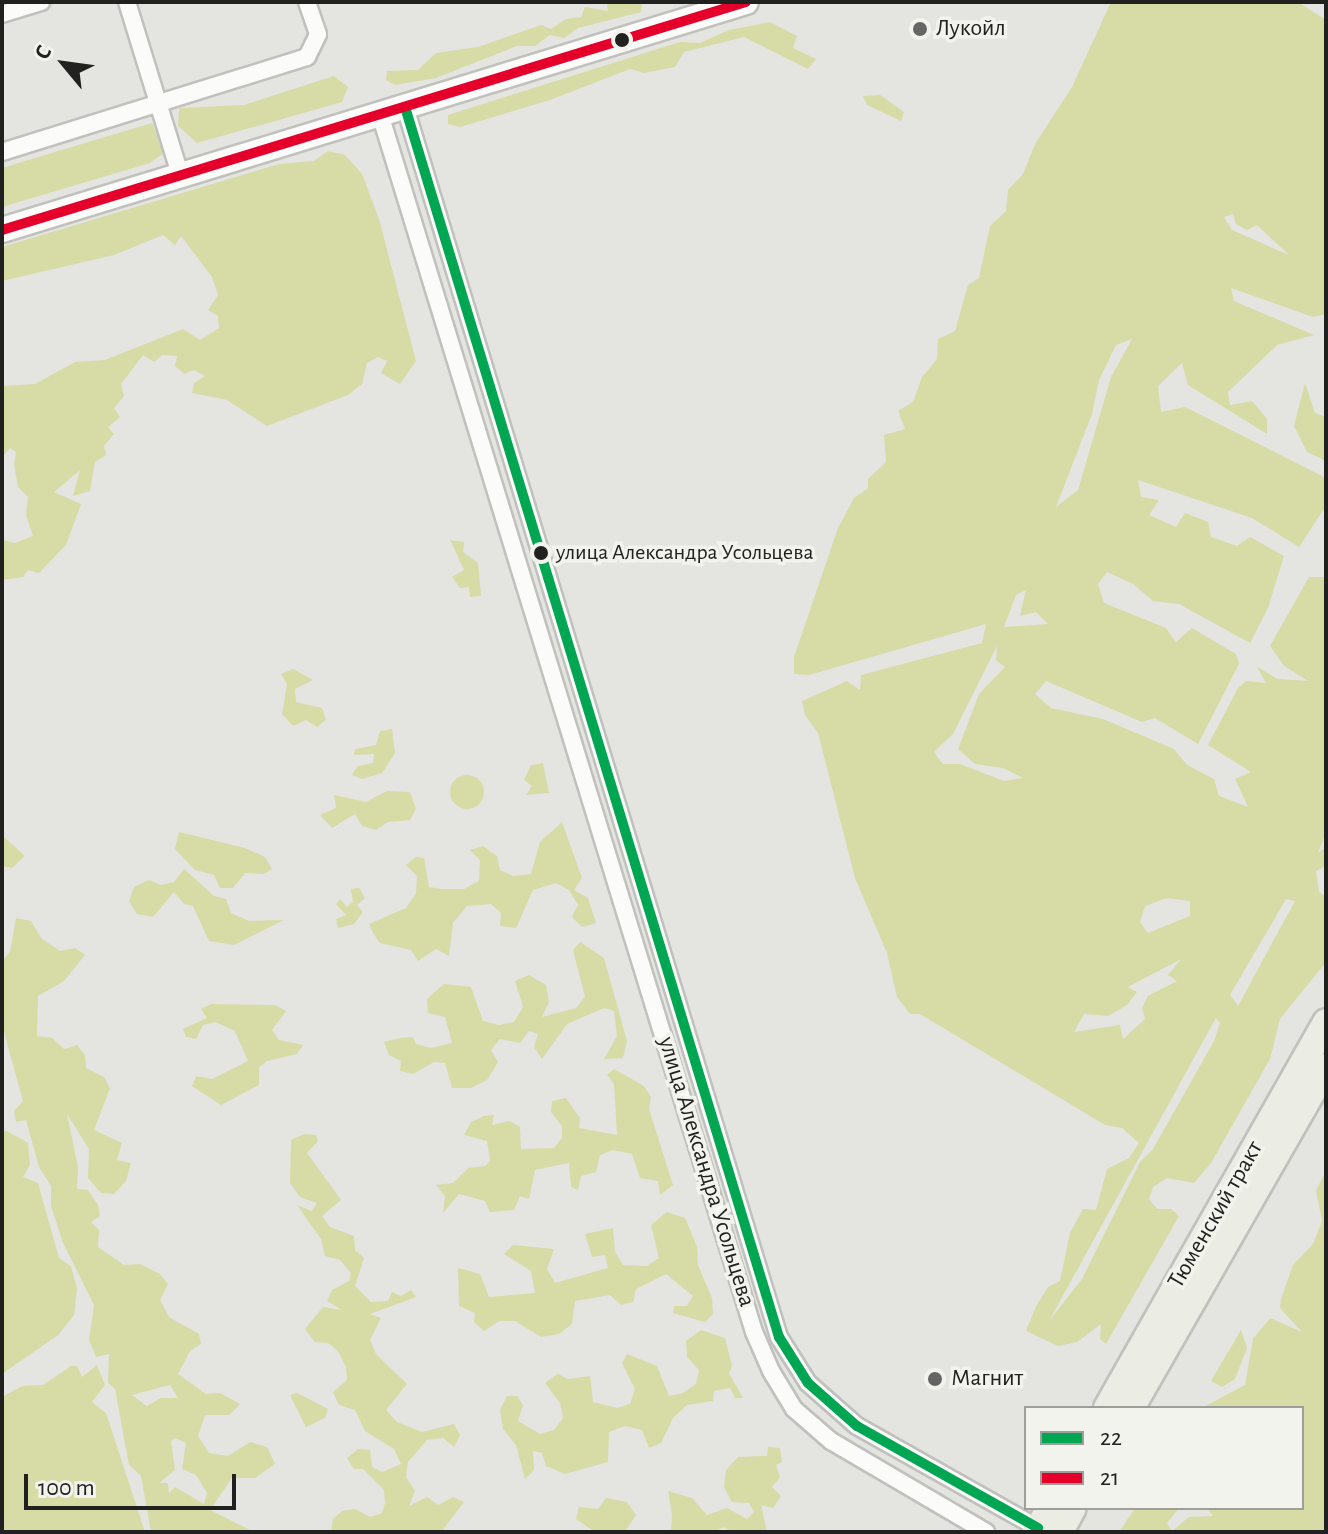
<!DOCTYPE html>
<html>
<head>
<meta charset="utf-8">
<style>
  body { margin:0 }
  #map { position:relative; width:1328px; height:1534px; overflow:hidden; background:#e4e5e0; font-family:"Alegreya Sans",sans-serif }
  div>[style] { position:absolute }
  .green>* { inset:0; background:#d7dba6 }
  .round { border-radius:50% }
  .roads { filter:drop-shadow(2px 0 #c0c1bd) drop-shadow(-2px 0 #c0c1bd) drop-shadow(0 2px #c0c1bd) drop-shadow(0 -2px #c0c1bd) }
  .street>* { height:16px; margin:-8px; padding:0 8px; transform-origin:8px; border-radius:8px; background:#fbfbfa }
  .secondary>* { height:24px; margin:-12px; padding:0 12px; transform-origin:12px; border-radius:12px; background:#fbfbfa }
  .primary>* { height:26px; margin:-13px; padding:0 13px; transform-origin:13px; border-radius:13px; background:#ebece3 }
  .bus-1>* { height:10px; margin:-5px; padding:0 5px; transform-origin:5px; border-radius:5px; background:#00a651 }
  .bus-2>* { height:10px; margin:-5px; padding:0 5px; transform-origin:5px; border-radius:5px; background:#e4002b }
  .dots>* { width:22px; height:22px; translate:-50% -50%; box-sizing:border-box; border:4px solid #f2f3ec; border-radius:50% }
  span { translate:-50% -50%; white-space:nowrap; text-align:center; line-height:1.15; -webkit-text-stroke:7px #f2f3ec; paint-order:stroke }
  .bus-label { font-size:22px; color:#21211f }
  .left { translate:0 -50%; text-align:left }
  .poi-label { font-size:24px; color:#21211f }
  .street-label { font-size:24px; color:#21211f }
  .frame { position:absolute; inset:0; border:4px solid #21211f; pointer-events:none }
  .legend { position:absolute; left:1024px; top:1406px; width:280px; height:104px; box-sizing:border-box; background:#f2f3ec; border:2px solid #9e9f9a; margin:0; padding:10px 14px; list-style:none; font-size:24px; color:#21211f }
  .legend li { display:flex; align-items:center; gap:16px; height:40px }
  .legend b { width:40px; border:2px solid #9e9f9a }
  .north { position:absolute; left:24px; top:24px; width:80px; height:80px; -webkit-text-stroke:6px #f2f3ec; paint-order:stroke; rotate:299deg; font-size:22px; font-weight:700; line-height:32px; text-align:center; color:#21211f }
  .north::after { content:''; display:block; margin:auto; width:28px; height:36px; background:#21211f; clip-path:polygon(50% 0,100% 100%,50% 72%,0 100%) }
  .scale { position:absolute; left:24px; top:1474px; width:212px; height:36px; box-sizing:border-box; border:4px solid #21211f; border-top:0; padding-left:10px; font-size:24px; line-height:28px; white-space:nowrap; color:#21211f; -webkit-text-stroke:6px #f2f3ec; paint-order:stroke }
</style>
</head>
<body>
<div id="map">
  <div class="green">
    <i style="clip-path:polygon(642px 2px,641px 12px,578px 28px,564px 38px,550px 35px,535px 46px,517px 46px,436px 78px,395px 85px,386px 80px,387px 71px,418px 70px,436px 53px,478px 47px,541px 25px,551px 29px,566px 19px,581px 17px,585px 7px,608px 11px,607px 3px)"></i>
    <i style="clip-path:polygon(evenodd,1111px 2px,1298px 2px,1326px 20px,1326px 314px,1313px 317px,1231px 288px,1234px 301px,1314px 335px,1277px 345px,1228px 392px,1230px 405px,1252px 401px,1267px 419px,1267px 434px,1188px 385px,1182px 363px,1158px 386px,1161px 412px,1185px 407px,1326px 478px,1326px 506px,1299px 547px,1252px 518px,1138px 480px,1141px 497px,1159px 500px,1149px 515px,1176px 527px,1185px 513px,1208px 522px,1211px 537px,1237px 546px,1250px 537px,1284px 556px,1268px 608px,1250px 643px,1179px 604px,1153px 601px,1133px 584px,1107px 572px,1098px 584px,1104px 603px,1166px 628px,1176px 642px,1192px 628px,1236px 654px,1239px 664px,1198px 744px,1155px 718px,1142px 722px,1046px 681px,1035px 694px,1051px 708px,1103px 719px,1174px 749px,1187px 765px,1214px 779px,1219px 796px,1248px 807px,1235px 779px,1251px 772px,1208px 745px,1238px 688px,1246px 681px,1266px 683px,1257px 667px,1278px 679px,1308px 681px,1284px 666px,1270px 646px,1309px 577px,1326px 577px,1326px 832px,1318px 853px,1326px 847px,1326px 866px,1316px 871px,1319px 892px,1326px 897px,1326px 962px,1280px 1019px,1270px 1059px,1211px 1163px,1194px 1183px,1167px 1178px,1153px 1187px,1149px 1199px,1157px 1209px,1171px 1209px,1179px 1216px,1106px 1344px,1100px 1339px,1101px 1324px,1077px 1342px,1058px 1346px,1026px 1331px,1036px 1306px,1048px 1287px,1060px 1281px,1070px 1233px,1083px 1209px,1096px 1210px,1107px 1169px,1129px 1158px,1139px 1143px,1122px 1128px,1105px 1125px,920px 1014px,910px 1014px,897px 997px,887px 953px,855px 878px,818px 733px,805px 715px,802px 701px,847px 681px,860px 690px,861px 675px,982px 643px,986px 624px,809px 675px,794px 674px,794px 657px,838px 528px,854px 498px,868px 488px,868px 479px,886px 462px,884px 435px,905px 429px,898px 411px,913px 402px,922px 377px,937px 359px,938px 339px,955px 331px,968px 285px,979px 278px,990px 226px,1006px 211px,1008px 190px,1023px 174px,1035px 144px,1072px 87px,1111px 2px,1233px 214px,1236px 224px,1247px 230px,1257px 225px,1289px 255px,1232px 230px,1224px 217px,1233px 214px,1111px 2px,1132px 339px,1111px 377px,1078px 490px,1056px 507px,1092px 414px,1099px 380px,1116px 345px,1132px 339px,1111px 2px,1026px 590px,1020px 616px,1036px 612px,1048px 624px,1004px 627px,1016px 595px,1026px 590px,1111px 2px,997px 646px,996px 660px,1005px 667px,979px 694px,958px 749px,975px 764px,1003px 768px,1023px 778px,1004px 781px,960px 764px,943px 764px,934px 752px,953px 734px,997px 646px,1111px 2px,1167px 898px,1190px 901px,1190px 916px,1148px 933px,1140px 922px,1145px 906px,1167px 898px,1111px 2px,1286px 899px,1295px 901px,1238px 1006px,1230px 995px,1286px 899px,1111px 2px,1181px 959px,1168px 975px,1177px 981px,1148px 996px,1142px 1008px,1145px 1019px,1123px 1039px,1120px 1025px,1074px 1032px,1084px 1014px,1108px 1016px,1127px 1005px,1137px 992px,1128px 987px,1181px 959px,1111px 2px,1216px 1018px,1220px 1023px,1214px 1041px,1153px 1149px,1140px 1162px,1082px 1279px,1049px 1321px,1216px 1018px)"></i>
    <i style="clip-path:polygon(770px 22px,797px 36px,793px 48px,816px 59px,808px 69px,744px 37px,684px 52px,675px 67px,644px 73px,630px 69px,550px 100px,460px 127px,448px 124px,448px 115px,680px 42px,700px 43px,729px 30px)"></i>
    <i style="clip-path:polygon(334px 76px,348px 87px,342px 102px,197px 143px,178px 126px,179px 108px,244px 105px)"></i>
    <i style="clip-path:polygon(880px 95px,904px 112px,901px 121px,867px 105px,863px 96px)"></i>
    <i style="clip-path:polygon(152px 123px,164px 153px,150px 163px,2px 207px,2px 168px)"></i>
    <i style="clip-path:polygon(328px 151px,345px 155px,362px 174px,379px 219px,416px 361px,400px 384px,381px 373px,387px 361px,378px 357px,367px 363px,362px 384px,348px 395px,267px 426px,227px 400px,192px 393px,194px 383px,205px 376px,194px 370px,184px 374px,175px 366px,177px 356px,162px 355px,154px 362px,143px 355px,121px 384px,124px 396px,114px 408px,120px 417px,108px 427px,114px 434px,104px 446px,106px 455px,95px 462px,90px 491px,73px 496px,80px 470px,54px 492px,81px 504px,66px 545px,39px 573px,28px 570px,23px 577px,2px 580px,2px 540px,15px 543px,33px 536px,26px 515px,28px 497px,18px 487px,14px 464px,16px 452px,10px 448px,2px 457px,2px 386px,35px 384px,75px 362px,105px 360px,183px 329px,200px 340px,219px 328px,218px 316px,208px 310px,218px 295px,212px 277px,181px 236px,175px 245px,163px 235px,114px 255px,2px 281px,2px 247px,279px 164px,314px 161px)"></i>
    <i style="clip-path:polygon(1305px 383px,1315px 413px,1326px 417px,1326px 461px,1307px 452px,1294px 426px)"></i>
    <i style="clip-path:polygon(450px 540px,464px 542px,463px 552px,478px 563px,481px 596px,470px 597px,469px 587px,460px 588px,452px 577px,464px 570px)"></i>
    <i style="clip-path:polygon(293px 669px,313px 680px,295px 689px,296px 702px,322px 708px,326px 720px,317px 727px,306px 720px,293px 726px,282px 714px,287px 684px,281px 674px)"></i>
    <i style="clip-path:polygon(392px 729px,395px 753px,382px 773px,362px 779px,352px 775px,358px 766px,373px 763px,374px 754px,354px 755px,355px 749px,376px 745px,380px 731px)"></i>
    <i style="clip-path:polygon(543px 763px,549px 793px,526px 795px,532px 786px,524px 780px,531px 765px)"></i>
    <i class="round" style="left:450px;top:775px;width:34px;height:34px"></i>
    <i style="clip-path:polygon(387px 791px,410px 792px,416px 809px,410px 820px,388px 822px,376px 830px,362px 826px,355px 814px,332px 828px,320px 815px,336px 808px,334px 795px,366px 802px)"></i>
    <i style="clip-path:polygon(562px 822px,582px 878px,574px 890px,588px 898px,596px 923px,582px 927px,572px 917px,578px 905px,569px 890px,556px 883px,533px 890px,516px 928px,500px 926px,501px 913px,491px 904px,467px 906px,453px 923px,449px 956px,436px 949px,418px 961px,411px 950px,380px 943px,375px 936px,369px 924px,406px 908px,416px 894px,417px 876px,406px 865px,416px 857px,424px 858px,429px 887px,441px 889px,464px 889px,479px 881px,480px 860px,470px 850px,483px 846px,497px 856px,500px 870px,513px 876px,531px 874px,540px 842px)"></i>
    <i style="clip-path:polygon(179px 832px,245px 848px,265px 857px,272px 869px,264px 874px,245px 873px,233px 888px,220px 888px,214px 875px,195px 870px,175px 849px)"></i>
    <i style="clip-path:polygon(2px 835px,25px 856px,12px 868px,2px 866px)"></i>
    <i style="clip-path:polygon(184px 869px,214px 896px,226px 899px,231px 913px,249px 921px,284px 920px,234px 945px,209px 941px,193px 906px,184px 904px,174px 892px,153px 917px,137px 914px,129px 901px,134px 887px,149px 880px,161px 885px,174px 882px)"></i>
    <i style="clip-path:polygon(359px 888px,365px 898px,357px 905px,363px 912px,354px 924px,338px 928px,336px 919px,346px 915px,336px 904px,340px 899px,347px 907px,353px 902px,351px 889px)"></i>
    <i style="clip-path:polygon(evenodd,16px 918px,31px 921px,41px 938px,60px 951px,75px 948px,85px 955px,64px 981px,38px 996px,37px 1036px,52px 1038px,64px 1049px,77px 1045px,85px 1055px,86px 1068px,104px 1077px,110px 1088px,94px 1130px,122px 1143px,117px 1160px,131px 1163px,126px 1181px,114px 1194px,101px 1193px,88px 1178px,89px 1149px,67px 1114px,78px 1167px,77px 1189px,88px 1190px,98px 1205px,100px 1216px,91px 1222px,99px 1230px,98px 1247px,124px 1265px,140px 1264px,160px 1274px,168px 1284px,160px 1300px,169px 1317px,199px 1334px,201px 1344px,190px 1351px,178px 1374px,206px 1394px,220px 1393px,240px 1404px,229px 1415px,205px 1415px,198px 1436px,209px 1453px,228px 1456px,250px 1442px,267px 1447px,275px 1464px,255px 1478px,232px 1478px,210px 1510px,254px 1532px,151px 1532px,141px 1476px,129px 1465px,115px 1389px,108px 1383px,109px 1354px,96px 1357px,89px 1340px,94px 1305px,63px 1243px,51px 1206px,51px 1186px,39px 1167px,26px 1120px,16px 1122px,14px 1111px,23px 1101px,2px 1025px,2px 961px,10px 952px,16px 918px,170px 1385px,178px 1398px,161px 1398px,147px 1406px,132px 1395px,170px 1385px,16px 918px,175px 1438px,186px 1443px,182px 1469px,196px 1475px,207px 1493px,204px 1504px,175px 1487px,169px 1493px,168px 1483px,159px 1483px,175px 1470px,171px 1441px,175px 1438px)"></i>
    <i style="clip-path:polygon(580px 942px,604px 958px,627px 1041px,623px 1058px,604px 1059px,617px 1036px,614px 1011px,604px 1008px,567px 1024px,542px 1059px,534px 1047px,538px 1034px,529px 1031px,520px 1043px,500px 1039px,491px 1050px,498px 1062px,487px 1080px,471px 1088px,452px 1088px,445px 1063px,434px 1062px,413px 1074px,400px 1071px,401px 1061px,389px 1055px,384px 1042px,400px 1038px,413px 1037px,416px 1044px,431px 1048px,452px 1043px,445px 1017px,428px 1013px,427px 999px,444px 984px,471px 987px,483px 1021px,499px 1025px,514px 1022px,523px 1007px,515px 981px,529px 975px,546px 985px,549px 1002px,542px 1017px,576px 1008px,585px 997px,573px 950px)"></i>
    <i style="clip-path:polygon(211px 1004px,275px 1005px,286px 1011px,272px 1030px,279px 1040px,303px 1045px,297px 1054px,267px 1061px,259px 1067px,259px 1085px,221px 1105px,192px 1086px,196px 1076px,212px 1079px,248px 1061px,235px 1031px,215px 1022px,203px 1025px,196px 1039px,186px 1037px,183px 1029px,207px 1018px,201px 1009px)"></i>
    <i style="clip-path:polygon(614px 1069px,644px 1086px,651px 1097px,649px 1109px,673px 1185px,660px 1195px,658px 1181px,640px 1178px,632px 1154px,613px 1150px,600px 1155px,596px 1172px,581px 1176px,578px 1190px,571px 1187px,569px 1163px,535px 1170px,529px 1199px,520px 1196px,514px 1210px,490px 1212px,485px 1201px,459px 1194px,443px 1213px,445px 1196px,436px 1185px,453px 1183px,468px 1168px,485px 1166px,490px 1161px,487px 1141px,464px 1135px,471px 1122px,484px 1116px,494px 1115px,492px 1125px,509px 1121px,520px 1127px,521px 1149px,554px 1148px,562px 1138px,562px 1126px,551px 1112px,552px 1101px,566px 1098px,580px 1118px,579px 1128px,617px 1135px,614px 1084px,607px 1075px)"></i>
    <i style="clip-path:polygon(7px 1131px,28px 1143px,30px 1165px,23px 1177px,38px 1183px,59px 1258px,71px 1266px,77px 1288px,74px 1315px,58px 1335px,2px 1374px,2px 1132px)"></i>
    <i style="clip-path:polygon(304px 1134px,316px 1135px,318px 1141px,307px 1153px,341px 1200px,322px 1216px,330px 1227px,354px 1236px,355px 1250px,364px 1258px,355px 1286px,371px 1302px,388px 1301px,392px 1292px,401px 1296px,411px 1290px,416px 1297px,370px 1314px,381px 1318px,370px 1340px,376px 1354px,407px 1384px,386px 1410px,397px 1422px,422px 1432px,454px 1424px,460px 1435px,454px 1447px,443px 1438px,427px 1440px,408px 1462px,406px 1477px,415px 1491px,409px 1506px,427px 1497px,438px 1505px,453px 1497px,464px 1502px,441px 1532px,331px 1532px,333px 1519px,342px 1511px,355px 1509px,370px 1517px,382px 1513px,385px 1503px,384px 1490px,363px 1469px,354px 1469px,347px 1458px,358px 1449px,370px 1450px,372px 1467px,382px 1472px,401px 1464px,394px 1449px,365px 1431px,355px 1410px,339px 1405px,333px 1392px,347px 1380px,346px 1367px,338px 1351px,328px 1343px,315px 1342px,305px 1329px,323px 1307px,342px 1310px,327px 1301px,332px 1290px,349px 1281px,351px 1273px,340px 1260px,325px 1256px,321px 1239px,297px 1205px,312px 1211px,317px 1203px,300px 1197px,290px 1183px,291px 1140px)"></i>
    <i style="clip-path:polygon(1326px 1171px,1326px 1532px,1119px 1532px,1135px 1508px,1179px 1508px,1167px 1523px,1172px 1531px,1189px 1517px,1213px 1516px,1207px 1508px,1302px 1508px,1302px 1408px,1202px 1408px,1245px 1385px,1253px 1339px,1270px 1318px,1302px 1332px,1280px 1308px,1281px 1299px,1293px 1265px,1313px 1244px,1322px 1221px,1316px 1190px)"></i>
    <i style="clip-path:polygon(667px 1212px,685px 1218px,697px 1247px,698px 1265px,712px 1298px,713px 1314px,705px 1322px,673px 1313px,674px 1306px,687px 1306px,693px 1296px,666px 1274px,636px 1289px,633px 1302px,621px 1305px,610px 1295px,575px 1301px,572px 1324px,559px 1334px,541px 1337px,515px 1321px,499px 1321px,484px 1331px,474px 1322px,475px 1313px,459px 1306px,458px 1268px,480px 1274px,489px 1297px,535px 1293px,531px 1271px,504px 1254px,513px 1245px,554px 1249px,547px 1269px,555px 1283px,608px 1268px,605px 1255px,592px 1257px,585px 1234px,613px 1228px,615px 1252px,623px 1265px,647px 1266px,659px 1258px,651px 1225px)"></i>
    <i style="clip-path:polygon(701px 1330px,725px 1338px,732px 1366px,729px 1373px,743px 1398px,735px 1398px,730px 1388px,714px 1391px,713px 1401px,687px 1405px,673px 1418px,661px 1443px,649px 1448px,642px 1430px,625px 1426px,609px 1432px,608px 1462px,565px 1474px,546px 1466px,542px 1453px,533px 1451px,534px 1470px,525px 1479px,516px 1445px,503px 1429px,500px 1410px,507px 1396px,517px 1396px,523px 1405px,518px 1421px,540px 1434px,554px 1430px,563px 1418px,560px 1403px,545px 1383px,558px 1374px,568px 1379px,590px 1376px,593px 1402px,617px 1408px,630px 1404px,635px 1389px,622px 1363px,627px 1354px,657px 1366px,669px 1396px,683px 1393px,696px 1384px,699px 1370px,687px 1357px,686px 1341px)"></i>
    <i style="clip-path:polygon(1241px 1330px,1247px 1348px,1235px 1379px,1222px 1387px,1211px 1381px)"></i>
    <i style="clip-path:polygon(97px 1365px,105px 1385px,92px 1402px,106px 1413px,145px 1532px,2px 1532px,2px 1397px,22px 1386px,43px 1385px,71px 1366px,77px 1366px,82px 1377px)"></i>
    <i style="clip-path:polygon(297px 1393px,328px 1409px,325px 1418px,306px 1427px,290px 1395px)"></i>
    <i style="clip-path:polygon(768px 1447px,780px 1448px,782px 1462px,776px 1465px,780px 1477px,772px 1487px,781px 1496px,773px 1508px,761px 1505px,767px 1532px,732px 1532px,724px 1527px,713px 1532px,665px 1532px,671px 1530px,672px 1515px,668px 1491px,692px 1498px,707px 1515px,727px 1508px,747px 1519px,754px 1512px,749px 1503px,732px 1502px,724px 1487px,726px 1470px,738px 1457px,767px 1456px)"></i>
    <i style="clip-path:polygon(606px 1498px,627px 1502px,636px 1515px,625px 1532px,595px 1532px,576px 1519px,579px 1507px,598px 1509px)"></i>
  </div>
  <div class="roads">
    <div class="street">
      <i style="left:127px;top:2px;width:180px;rotate:72.9deg"></i>
      <i style="left:2px;top:14px;width:41px;rotate:-17.1deg"></i>
      <i style="left:405px;top:107px;width:1286px;rotate:73.09deg"></i>
      <i style="left:779px;top:1337px;width:54px;rotate:57.8deg"></i>
      <i style="left:808px;top:1383px;width:65px;rotate:41.3deg"></i>
      <i style="left:857px;top:1426px;width:208px;rotate:29.4deg"></i>
      <i style="left:380px;top:114px;width:1274px;rotate:72.93deg"></i>
      <i style="left:754px;top:1332px;width:43px;rotate:66.4deg"></i>
      <i style="left:771px;top:1371px;width:44px;rotate:58.8deg"></i>
      <i style="left:794px;top:1409px;width:49px;rotate:40.9deg"></i>
      <i style="left:831px;top:1441px;width:180px;rotate:30.4deg"></i>
      <i style="left:2px;top:152px;width:319px;rotate:-17.3deg"></i>
      <i style="left:307px;top:57px;width:25px;rotate:-64deg"></i>
      <i style="left:318px;top:34px;width:34px;rotate:-109deg"></i>
    </div>
    <div class="secondary">
      <i style="left:2px;top:230px;width:778px;rotate:-17.04deg"></i>
    </div>
    <div class="primary">
      <i style="left:1107px;top:1408px;width:444px;rotate:-60.4deg"></i>
      <i style="left:1131px;top:1408px;width:393px;rotate:-60.2deg"></i>
      <i style="left:1036px;top:1532px;width:28px;rotate:-60deg"></i>
      <i style="left:1060px;top:1532px;width:27px;rotate:-62deg"></i>
    </div>
  </div>
  <div class="bus-1">
    <i style="left:405px;top:107px;width:1286px;rotate:73.09deg"></i>
    <i style="left:779px;top:1337px;width:54px;rotate:57.8deg"></i>
    <i style="left:808px;top:1383px;width:65px;rotate:41.3deg"></i>
    <i style="left:857px;top:1426px;width:208px;rotate:29.4deg"></i>
  </div>
  <div class="bus-2">
    <i style="left:2px;top:230px;width:778px;rotate:-17.04deg"></i>
  </div>
  <div class="dots">
    <i style="left:920px;top:29px;background:#656663"></i>
    <i style="left:622px;top:40px;background:#21211f"></i>
    <i style="left:541px;top:553px;background:#21211f"></i>
    <i style="left:935px;top:1379px;background:#656663"></i>
  </div>
  <div class="bus-label">
    <span class="left" style="left:556px;top:553px">улица Александра Усольцева</span>
  </div>
  <div class="poi-label">
    <span class="left" style="left:936px;top:29px">Лукойл</span>
    <span class="left" style="left:951px;top:1379px">Магнит</span>
  </div>
  <div class="street-label">
    <span style="left:706px;top:1172px;rotate:73deg">улица Александра Усольцева</span>
    <span style="left:1216px;top:1215px;rotate:-60deg">Тюменский тракт</span>
  </div>
  <div class="frame"></div>
  <ul class="legend">
  <li><b style="height:10px;background:#00a651"></b>22</li>
  <li><b style="height:10px;background:#e4002b"></b>21</li>
  </ul>
  <div class="north">С</div>
  <div class="scale">100 m</div>
</div>
</body>
</html>
